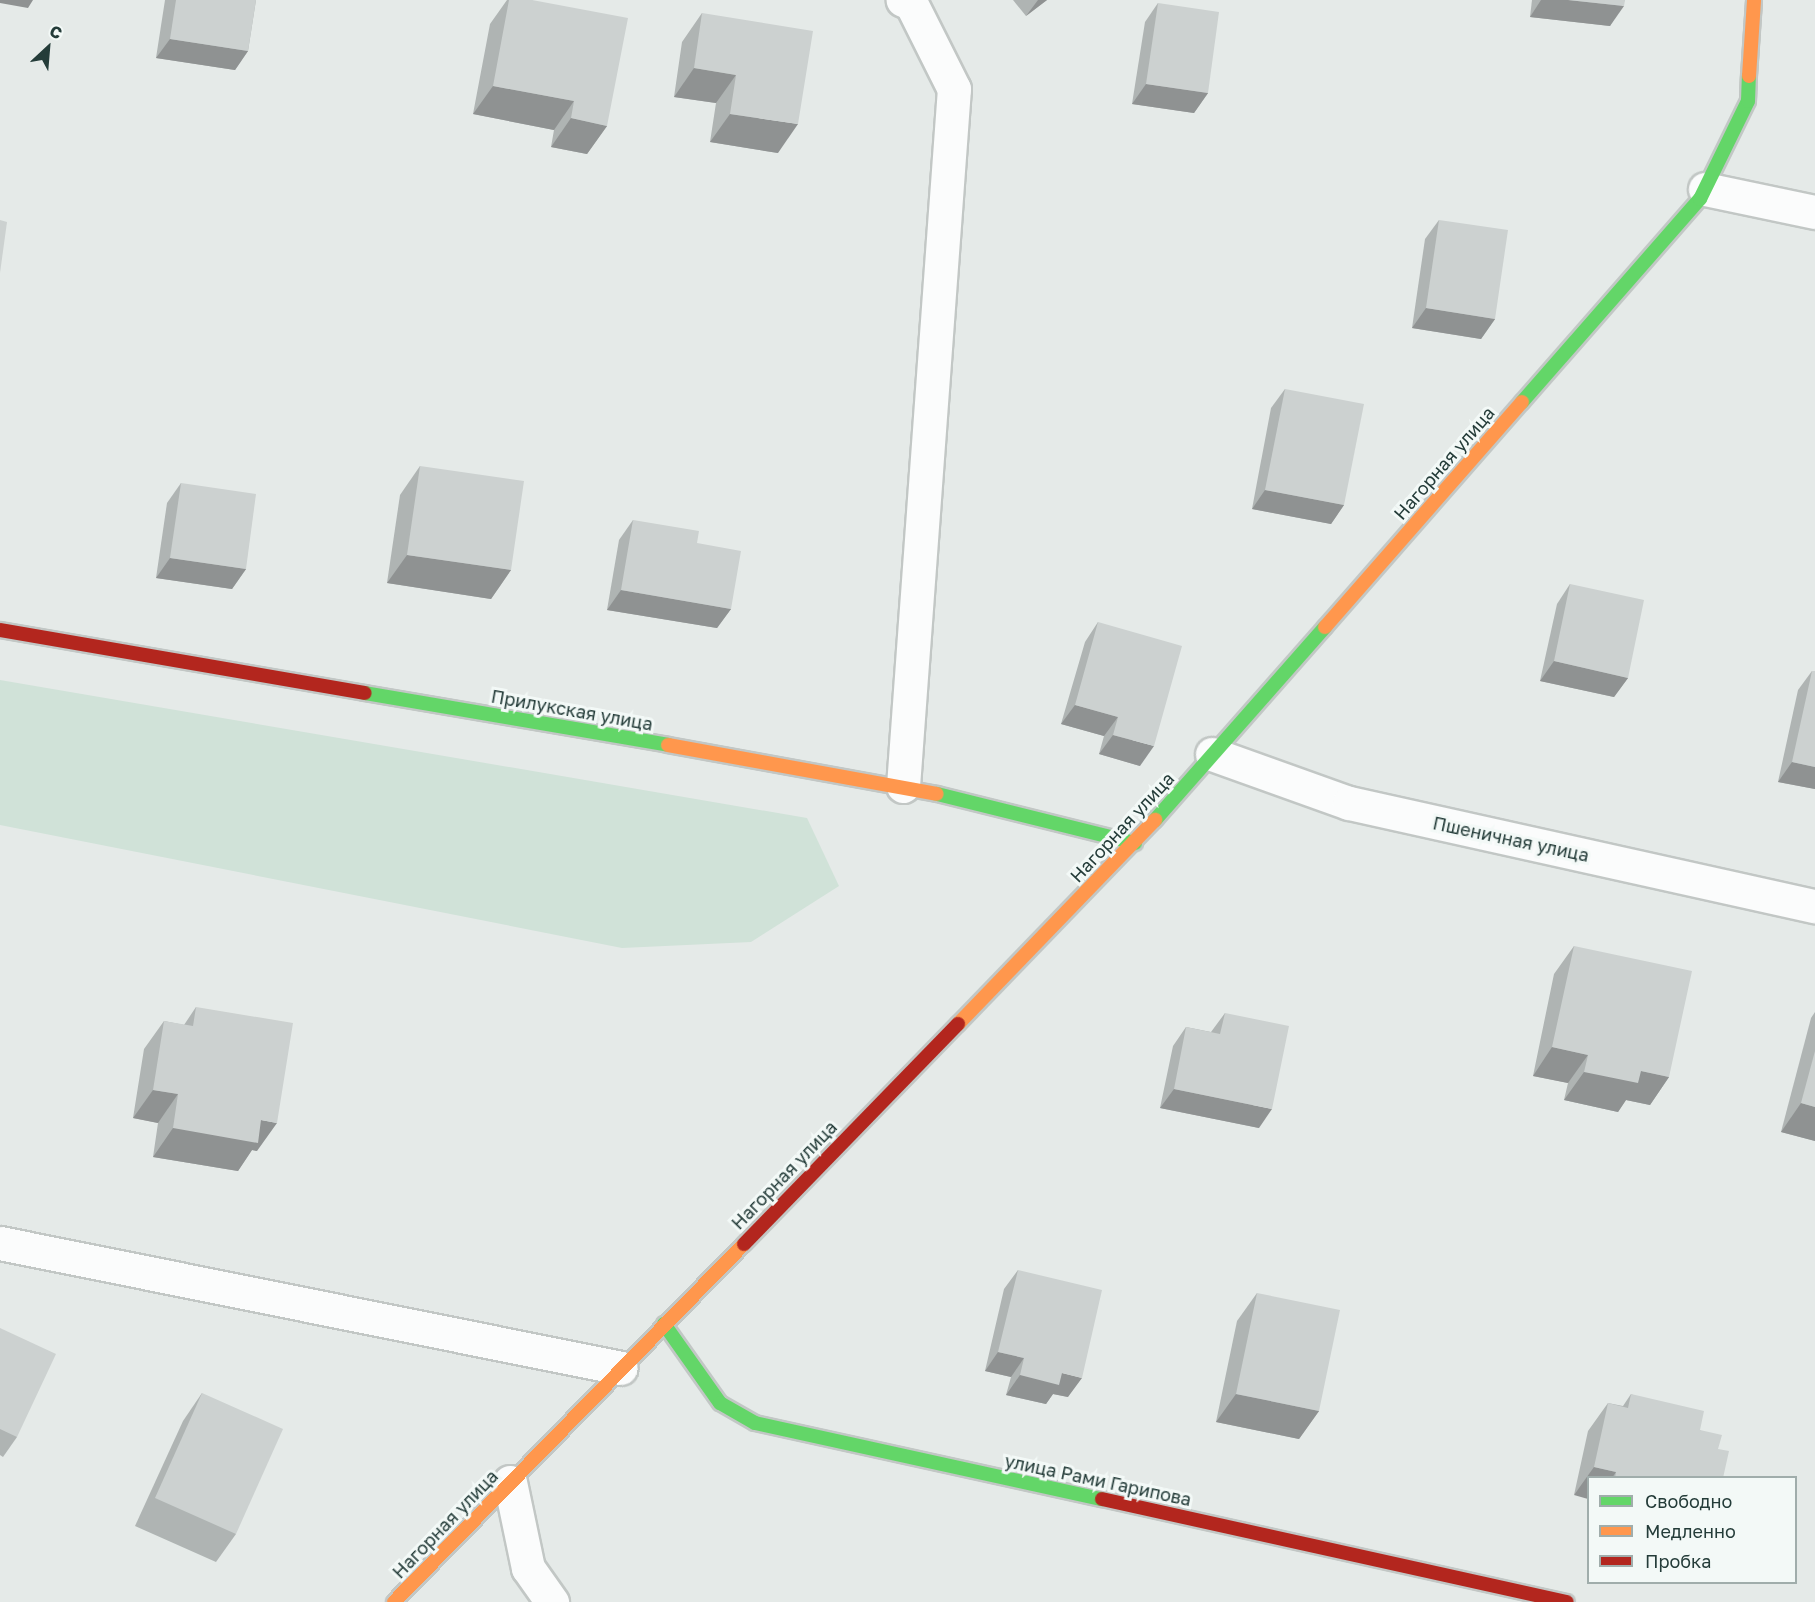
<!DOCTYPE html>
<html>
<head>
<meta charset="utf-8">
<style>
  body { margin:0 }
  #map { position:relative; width:1815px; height:1602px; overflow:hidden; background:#e5eae8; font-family:"Golos Text",sans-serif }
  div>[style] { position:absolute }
  .green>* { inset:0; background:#d0e2d8 }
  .roads { filter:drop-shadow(2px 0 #c2c7c5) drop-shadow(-2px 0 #c2c7c5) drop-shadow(0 2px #c2c7c5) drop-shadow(0 -2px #c2c7c5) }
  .street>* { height:33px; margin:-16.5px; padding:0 16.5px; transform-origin:16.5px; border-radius:16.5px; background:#fbfcfc }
  .fast>* { height:14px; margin:-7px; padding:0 7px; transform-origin:7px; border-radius:7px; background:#63d668 }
  .slow>* { height:14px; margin:-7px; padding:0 7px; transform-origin:7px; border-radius:7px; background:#ff974d }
  .jam>* { height:14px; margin:-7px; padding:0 7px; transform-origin:7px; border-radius:7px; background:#b3261e }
  .wall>* { inset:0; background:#afb4b3 }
  .shaded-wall>* { inset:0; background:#8f9292 }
  .building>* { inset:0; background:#ccd1d0 }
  span { translate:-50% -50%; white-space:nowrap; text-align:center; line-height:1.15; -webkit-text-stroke:6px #f3f9f7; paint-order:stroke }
  .street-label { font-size:18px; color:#243c39 }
  .legend { position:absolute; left:1587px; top:1476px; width:210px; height:108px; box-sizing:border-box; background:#f3f9f7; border:2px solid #a0adab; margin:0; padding:8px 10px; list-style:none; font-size:18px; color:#243c39 }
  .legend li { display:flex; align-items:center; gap:12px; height:30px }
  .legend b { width:30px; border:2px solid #a0adab }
  .north { position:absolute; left:18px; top:18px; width:60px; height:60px; -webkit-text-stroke:4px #f3f9f7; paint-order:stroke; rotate:26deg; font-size:16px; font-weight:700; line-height:24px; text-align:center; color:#243c39 }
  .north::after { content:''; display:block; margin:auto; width:21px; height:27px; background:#243c39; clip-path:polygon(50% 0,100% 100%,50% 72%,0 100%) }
</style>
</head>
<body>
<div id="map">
  <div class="green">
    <i style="clip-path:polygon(0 680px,807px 818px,839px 886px,751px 942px,622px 948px,0 825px)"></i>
  </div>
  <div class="roads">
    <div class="street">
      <i style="left:1705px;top:189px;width:112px;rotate:11.8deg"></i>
      <i style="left:1212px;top:754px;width:145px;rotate:19.7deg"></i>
      <i style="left:1349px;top:803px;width:477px;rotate:12.5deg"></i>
      <i style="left:903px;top:786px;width:699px;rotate:-85.82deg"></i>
      <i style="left:954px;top:89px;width:96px;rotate:-116.6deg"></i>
      <i style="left:911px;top:3px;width:9px;rotate:-159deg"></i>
      <i style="left:0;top:1243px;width:633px;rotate:11.38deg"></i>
      <i style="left:510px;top:1482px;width:88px;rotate:78.2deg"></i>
      <i style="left:528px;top:1568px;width:42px;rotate:54.8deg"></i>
    </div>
    <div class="fast">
      <i style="left:1522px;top:402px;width:270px;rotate:-48.8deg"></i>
      <i style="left:1700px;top:199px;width:109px;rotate:-63.9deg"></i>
      <i style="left:1748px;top:101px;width:25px;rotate:-88deg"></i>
      <i style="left:365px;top:693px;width:307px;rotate:9.7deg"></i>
      <i style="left:937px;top:794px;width:204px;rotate:13.9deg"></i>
      <i style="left:1155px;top:820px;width:257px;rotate:-48.6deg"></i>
      <i style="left:664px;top:1324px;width:97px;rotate:54.7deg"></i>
      <i style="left:720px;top:1403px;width:40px;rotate:29.7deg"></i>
      <i style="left:755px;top:1423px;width:355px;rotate:12.4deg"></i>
    </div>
    <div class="slow">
      <i style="left:1749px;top:76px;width:76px;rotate:-86.2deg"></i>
      <i style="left:1325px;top:627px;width:299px;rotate:-48.8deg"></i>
      <i style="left:668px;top:745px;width:273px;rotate:10.3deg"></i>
      <i style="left:958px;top:1024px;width:284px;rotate:-46deg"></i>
      <i style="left:394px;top:1602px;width:501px;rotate:-45.65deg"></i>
    </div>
    <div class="jam">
      <i style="left:0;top:630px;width:370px;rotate:9.8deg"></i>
      <i style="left:744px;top:1244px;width:307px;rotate:-45.8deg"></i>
      <i style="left:1102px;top:1499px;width:476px;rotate:12.5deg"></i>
    </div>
  </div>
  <div class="wall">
    <i style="clip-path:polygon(165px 0,256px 0,248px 51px,235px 70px,156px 58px)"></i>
    <i style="clip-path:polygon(507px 0,532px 0,607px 126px,587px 154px,551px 147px,554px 130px,473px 114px,490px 24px)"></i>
    <i style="clip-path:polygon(1013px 0,1047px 0,1026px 16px)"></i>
    <i style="clip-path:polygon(1532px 0,1625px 0,1610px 26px,1530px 17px)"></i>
    <i style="clip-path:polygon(1158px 3px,1208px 93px,1194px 113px,1132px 104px,1145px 22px)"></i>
    <i style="clip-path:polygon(702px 13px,778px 153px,710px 142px,716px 103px,674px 97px,682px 42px)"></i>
    <i style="clip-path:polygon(1439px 220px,1495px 319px,1481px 339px,1412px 328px,1425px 239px)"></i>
    <i style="clip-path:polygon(1285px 389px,1344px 505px,1331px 524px,1252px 509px,1271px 408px)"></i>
    <i style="clip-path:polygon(420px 466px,511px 570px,491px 599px,387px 583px,400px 495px)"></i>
    <i style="clip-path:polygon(181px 483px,246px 569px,232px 589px,156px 578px,167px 503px)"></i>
    <i style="clip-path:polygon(633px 520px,731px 609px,717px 628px,607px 610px,619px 540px)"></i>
    <i style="clip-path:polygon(1570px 584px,1628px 678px,1614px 697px,1540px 681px,1557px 604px)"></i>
    <i style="clip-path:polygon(1098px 622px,1140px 766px,1099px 754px,1104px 736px,1061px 724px,1085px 642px)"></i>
    <i style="clip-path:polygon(1812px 671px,1815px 671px,1815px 789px,1778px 782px,1798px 690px)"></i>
    <i style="clip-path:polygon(1574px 946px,1669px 1077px,1650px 1105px,1626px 1100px,1618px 1112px,1564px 1100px,1568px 1083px,1533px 1076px,1554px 974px)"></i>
    <i style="clip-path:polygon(196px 1007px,257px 1151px,252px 1150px,238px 1171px,153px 1157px,158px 1123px,133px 1118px,144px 1049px,164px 1021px,184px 1025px)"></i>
    <i style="clip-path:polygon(1815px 1012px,1815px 1141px,1781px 1132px,1811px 1018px)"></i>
    <i style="clip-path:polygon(1225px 1013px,1259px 1128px,1160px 1108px,1173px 1046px,1186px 1027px,1211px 1032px)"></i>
    <i style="clip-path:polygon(1018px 1270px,1068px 1397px,1053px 1394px,1046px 1404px,1006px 1395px,1011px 1377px,985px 1371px,1004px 1289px)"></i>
    <i style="clip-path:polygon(1257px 1293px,1319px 1411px,1299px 1439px,1216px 1422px,1237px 1321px)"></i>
    <i style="clip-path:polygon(0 1328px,17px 1437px,3px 1457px,0 1455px)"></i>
    <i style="clip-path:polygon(202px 1393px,236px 1534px,216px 1562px,135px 1526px,183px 1421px)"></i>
    <i style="clip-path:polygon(1631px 1394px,1700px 1430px,1718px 1449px,1723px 1478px,1588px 1478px,1574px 1495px,1588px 1431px,1608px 1403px,1623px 1406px)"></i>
  </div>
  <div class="shaded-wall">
    <i style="clip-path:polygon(0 0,33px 0,28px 8px,0 3px)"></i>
    <i style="clip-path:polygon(1038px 0,1047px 0,1026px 16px)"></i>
    <i style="clip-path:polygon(1541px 0,1568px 0,1624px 6px,1610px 26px,1530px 17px)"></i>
    <i style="clip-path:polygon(170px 39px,248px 51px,235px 70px,156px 58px)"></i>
    <i style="clip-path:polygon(694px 68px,736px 75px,716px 103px,674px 97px)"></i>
    <i style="clip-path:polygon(1146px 84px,1208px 93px,1194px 113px,1132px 104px)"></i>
    <i style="clip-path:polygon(493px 86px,574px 101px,554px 130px,473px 114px)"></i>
    <i style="clip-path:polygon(730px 114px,798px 124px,778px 153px,710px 142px)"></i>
    <i style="clip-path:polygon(571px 118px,607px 126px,587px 154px,551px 147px)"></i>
    <i style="clip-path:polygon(1426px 308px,1495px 319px,1481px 339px,1412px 328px)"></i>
    <i style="clip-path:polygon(1265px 490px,1344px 505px,1331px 524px,1252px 509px)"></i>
    <i style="clip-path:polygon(407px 555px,511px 570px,491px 599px,387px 583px)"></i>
    <i style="clip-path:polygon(170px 558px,246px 569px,232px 589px,156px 578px)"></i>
    <i style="clip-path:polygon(621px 590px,731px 609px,717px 628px,607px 610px)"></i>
    <i style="clip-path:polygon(1554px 661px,1628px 678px,1614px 697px,1540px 681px)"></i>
    <i style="clip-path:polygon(1075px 705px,1118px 717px,1104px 736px,1061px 724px)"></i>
    <i style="clip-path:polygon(1113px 735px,1154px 746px,1140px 766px,1099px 754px)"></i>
    <i style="clip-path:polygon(1792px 762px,1815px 767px,1815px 789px,1778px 782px)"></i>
    <i style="clip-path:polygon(1552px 1047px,1588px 1055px,1568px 1083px,1533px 1076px)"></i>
    <i style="clip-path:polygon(1641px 1071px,1669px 1077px,1650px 1105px,1626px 1100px,1618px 1112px,1564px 1100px,1584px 1072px)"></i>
    <i style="clip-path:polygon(1174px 1089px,1272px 1109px,1259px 1128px,1160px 1108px)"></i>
    <i style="clip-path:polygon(153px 1090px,178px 1094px,158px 1123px,133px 1118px)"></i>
    <i style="clip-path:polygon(1801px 1103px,1815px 1107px,1815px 1141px,1781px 1132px)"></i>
    <i style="clip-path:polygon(261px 1120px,277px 1123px,257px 1151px,252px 1150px,238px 1171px,153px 1157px,173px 1128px)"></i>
    <i style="clip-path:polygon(998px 1352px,1024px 1358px,1011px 1377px,985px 1371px)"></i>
    <i style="clip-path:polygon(1062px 1373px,1082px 1378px,1068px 1397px,1053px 1394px,1046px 1404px,1006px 1395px,1020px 1375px)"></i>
    <i style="clip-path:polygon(1236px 1394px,1319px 1411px,1299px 1439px,1216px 1422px)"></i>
    <i style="clip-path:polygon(1594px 1467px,1616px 1472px,1612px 1478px,1588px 1478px,1588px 1499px,1574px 1495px)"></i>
  </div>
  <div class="building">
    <i style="clip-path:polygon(176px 0,256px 0,248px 51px,170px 39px)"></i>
    <i style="clip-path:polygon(509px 0,532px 0,628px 18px,607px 126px,571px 118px,574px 101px,493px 86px)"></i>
    <i style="clip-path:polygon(1568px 0,1625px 0,1624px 6px)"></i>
    <i style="clip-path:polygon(1158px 3px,1219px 12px,1208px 93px,1146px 84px)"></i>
    <i style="clip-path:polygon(702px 13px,813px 31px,798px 124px,730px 114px,736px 75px,694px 68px)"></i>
    <i style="clip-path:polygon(0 220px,7px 222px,0 273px)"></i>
    <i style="clip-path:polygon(1439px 220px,1508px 230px,1495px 319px,1426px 308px)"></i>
    <i style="clip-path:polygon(1285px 389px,1364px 404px,1344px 505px,1265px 490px)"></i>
    <i style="clip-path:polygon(420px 466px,524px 481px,511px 570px,407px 555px)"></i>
    <i style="clip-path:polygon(181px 483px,256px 494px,246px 569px,170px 558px)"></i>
    <i style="clip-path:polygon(633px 520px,699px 531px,697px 543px,741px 551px,731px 609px,621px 590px)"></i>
    <i style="clip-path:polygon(1570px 584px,1644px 600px,1628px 678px,1554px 661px)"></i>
    <i style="clip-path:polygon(1098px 622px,1182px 646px,1154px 746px,1113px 735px,1118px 717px,1075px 705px)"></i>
    <i style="clip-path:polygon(1812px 671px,1815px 671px,1815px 767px,1792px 762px)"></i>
    <i style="clip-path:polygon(1574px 946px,1692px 971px,1669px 1077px,1641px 1071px,1638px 1083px,1584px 1072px,1588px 1055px,1552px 1047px)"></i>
    <i style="clip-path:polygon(196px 1007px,293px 1023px,277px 1123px,261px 1120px,258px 1143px,173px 1128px,178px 1094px,153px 1090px,164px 1021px,193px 1026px)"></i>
    <i style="clip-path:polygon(1225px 1013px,1289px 1026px,1272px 1109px,1174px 1089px,1186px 1027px,1220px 1034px)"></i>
    <i style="clip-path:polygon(1815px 1051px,1815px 1107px,1801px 1103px)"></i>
    <i style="clip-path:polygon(1018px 1270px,1102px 1290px,1082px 1378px,1062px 1373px,1059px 1385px,1020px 1375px,1024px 1358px,998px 1352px)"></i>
    <i style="clip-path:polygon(1257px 1293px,1340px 1310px,1319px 1411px,1236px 1394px)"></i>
    <i style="clip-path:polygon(0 1328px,56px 1354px,17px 1437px,0 1429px)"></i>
    <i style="clip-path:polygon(202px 1393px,283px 1429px,236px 1534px,155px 1498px)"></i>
    <i style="clip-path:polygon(1631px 1394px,1704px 1411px,1700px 1430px,1722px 1435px,1718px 1449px,1729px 1451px,1723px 1478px,1615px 1478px,1616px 1472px,1594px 1467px,1608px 1403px,1628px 1408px)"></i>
  </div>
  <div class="street-label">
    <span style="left:1444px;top:463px;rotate:-49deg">Нагорная улица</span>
    <span style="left:572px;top:710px;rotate:10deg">Прилукская улица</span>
    <span style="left:1122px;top:827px;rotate:-47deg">Нагорная улица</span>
    <span style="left:1511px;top:839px;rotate:12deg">Пшеничная улица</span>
    <span style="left:784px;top:1175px;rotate:-46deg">Нагорная улица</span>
    <span style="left:1098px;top:1480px;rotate:12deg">улица Рами Гарипова</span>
    <span style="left:445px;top:1524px;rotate:-46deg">Нагорная улица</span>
  </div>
  <ul class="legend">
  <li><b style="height:8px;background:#63d668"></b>Свободно</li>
  <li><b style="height:8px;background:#ff974d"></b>Медленно</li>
  <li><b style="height:8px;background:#b3261e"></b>Пробка</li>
  </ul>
  <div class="north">С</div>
</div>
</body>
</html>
